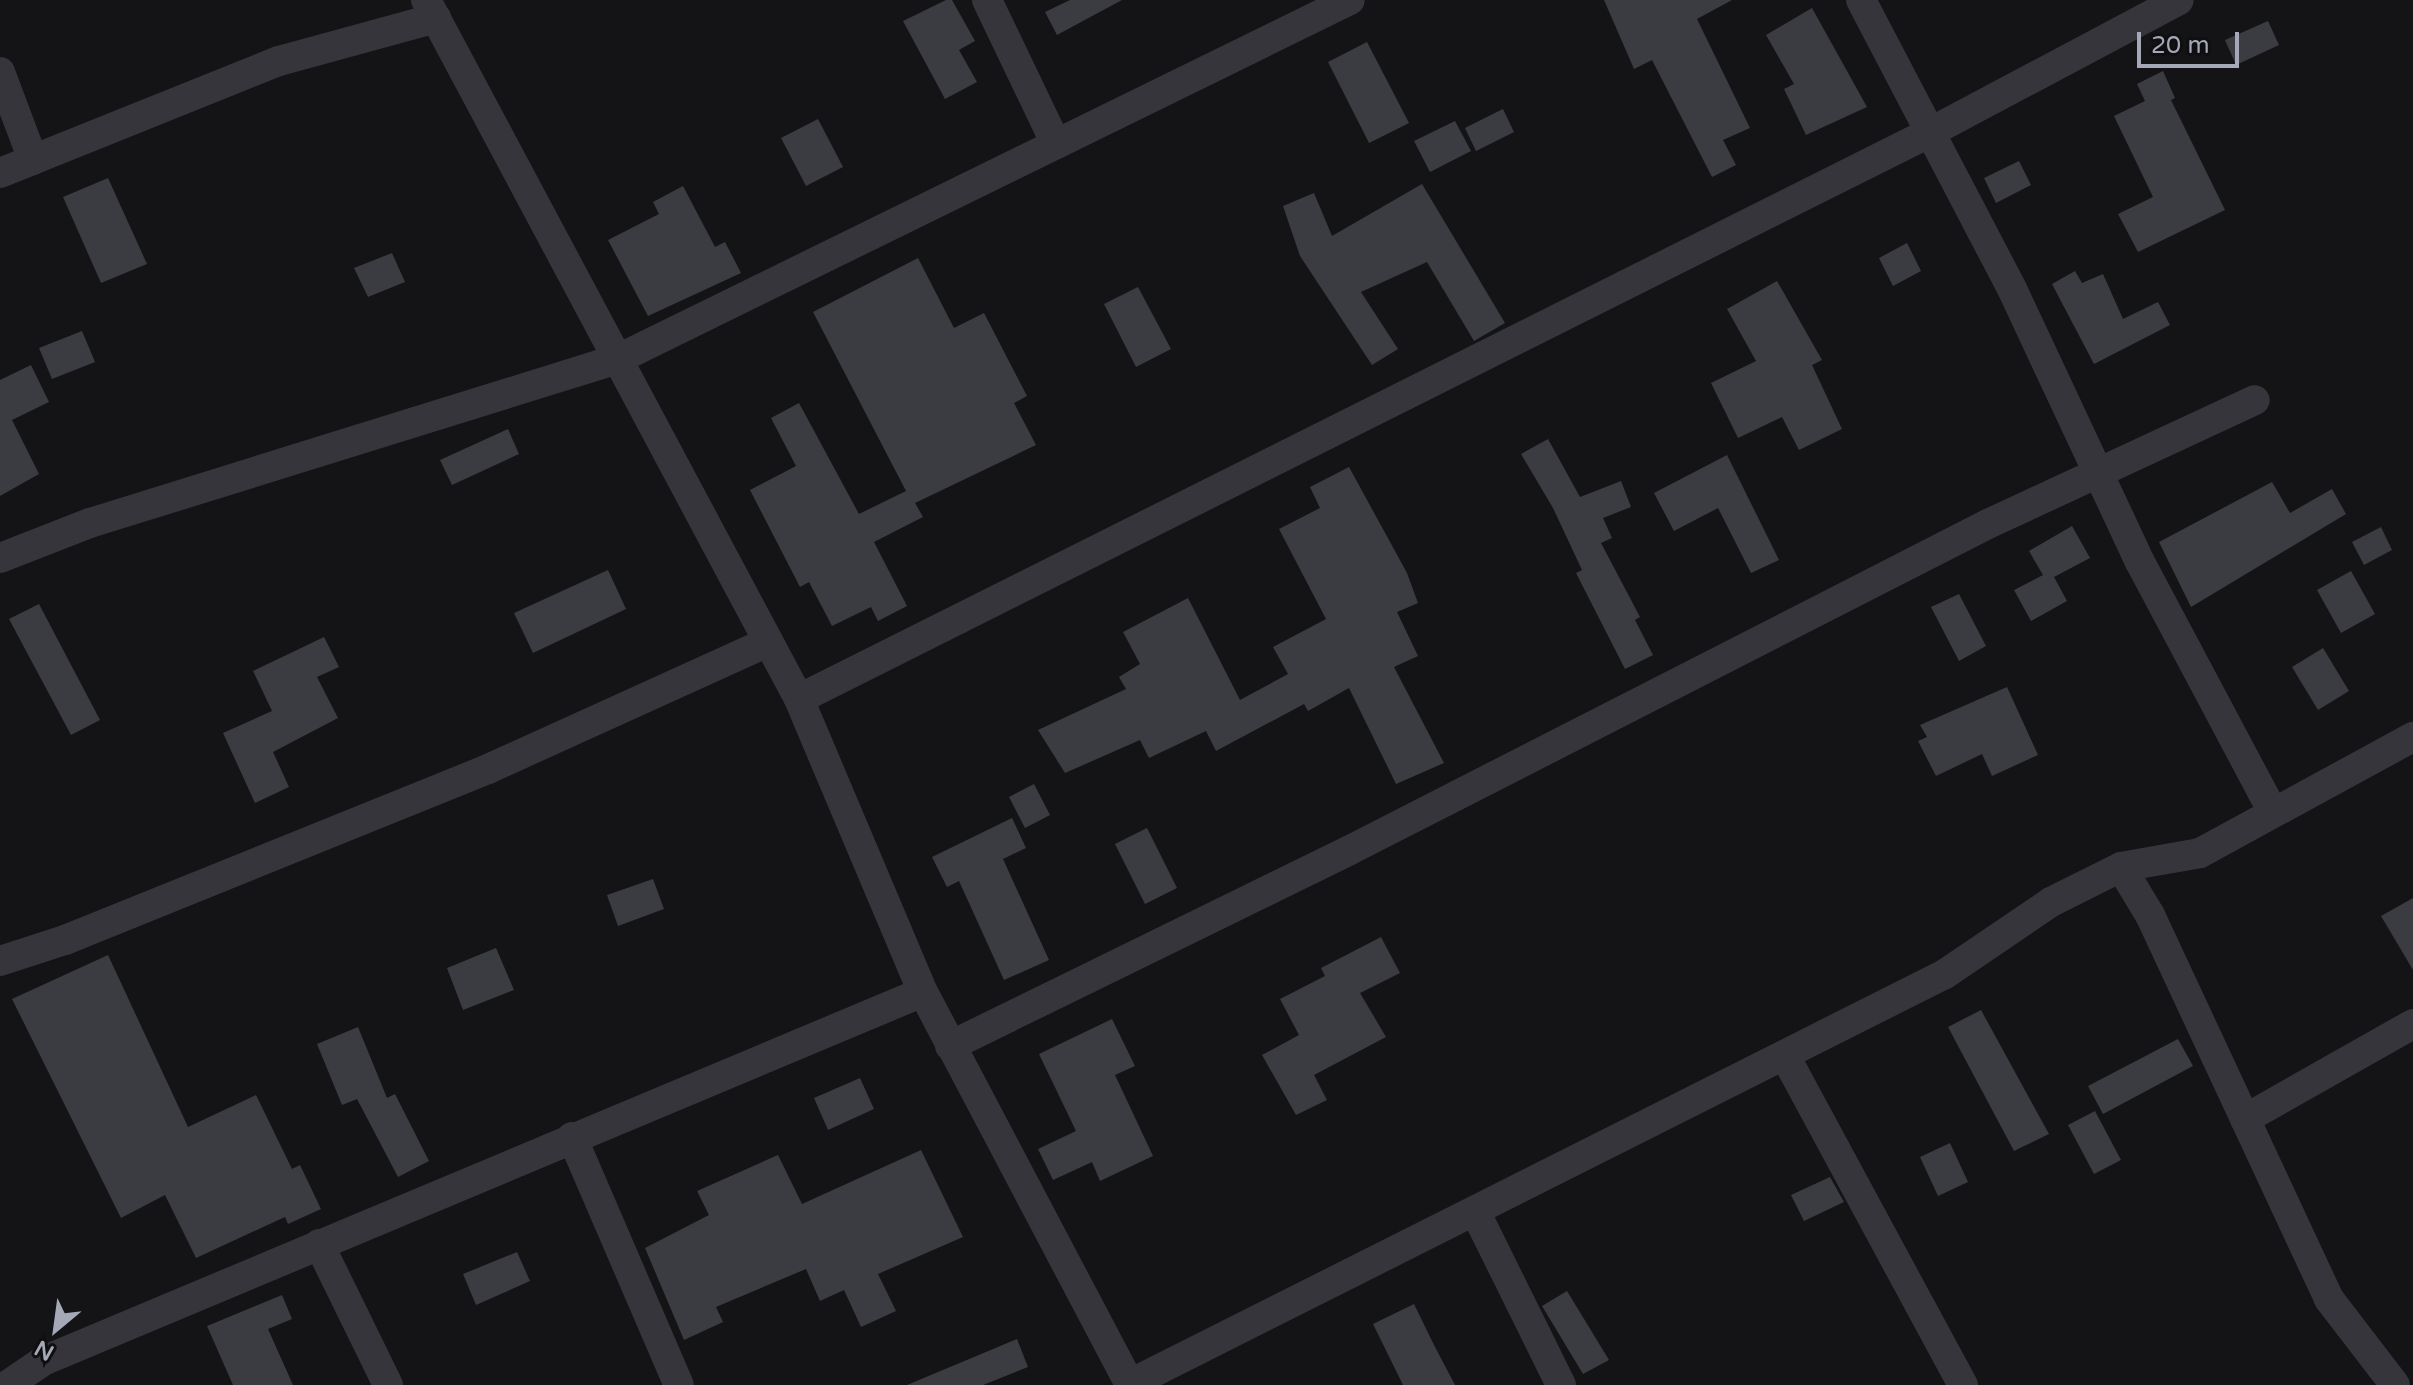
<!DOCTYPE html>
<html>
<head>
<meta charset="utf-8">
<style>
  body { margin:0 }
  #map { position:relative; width:2413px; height:1385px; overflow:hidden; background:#141416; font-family:"Varela Round",sans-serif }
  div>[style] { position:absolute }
  .building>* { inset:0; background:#3b3c41 }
  .street>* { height:30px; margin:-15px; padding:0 15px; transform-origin:15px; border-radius:15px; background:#35353b }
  span { translate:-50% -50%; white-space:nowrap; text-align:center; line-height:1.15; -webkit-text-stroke:7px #0f0f11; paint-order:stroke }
  .north { position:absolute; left:16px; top:1289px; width:80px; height:80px; -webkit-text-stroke:6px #0f0f11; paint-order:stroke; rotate:209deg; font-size:22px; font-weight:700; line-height:32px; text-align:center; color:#a5a8b7 }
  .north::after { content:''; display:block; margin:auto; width:28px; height:36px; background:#a5a8b7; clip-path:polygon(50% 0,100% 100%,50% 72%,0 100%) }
  .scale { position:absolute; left:2137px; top:32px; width:102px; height:36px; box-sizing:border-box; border:4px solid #a5a8b7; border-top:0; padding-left:10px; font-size:24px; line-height:28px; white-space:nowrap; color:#a5a8b7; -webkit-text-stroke:6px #0f0f11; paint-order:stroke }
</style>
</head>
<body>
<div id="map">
  <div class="building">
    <i style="clip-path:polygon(946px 0,952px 0,975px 41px,959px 50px,977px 82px,945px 99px,903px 21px)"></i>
    <i style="clip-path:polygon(1070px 0,1122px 0,1057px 35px,1045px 12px)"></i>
    <i style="clip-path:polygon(1604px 0,1732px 0,1697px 19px,1750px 128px,1723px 140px,1736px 165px,1712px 177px,1652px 60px,1634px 69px)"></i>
    <i style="clip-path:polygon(1812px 8px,1867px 107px,1806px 135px,1784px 89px,1794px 84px,1766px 35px)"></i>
    <i style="clip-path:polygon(2268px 21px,2279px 45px,2236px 65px,2225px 40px)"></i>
    <i style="clip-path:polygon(1367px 42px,1409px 123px,1369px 143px,1328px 62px)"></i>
    <i style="clip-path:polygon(2163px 71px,2175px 98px,2171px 100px,2225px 210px,2138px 252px,2118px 214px,2153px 197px,2114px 116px,2145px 101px,2137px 84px)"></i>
    <i style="clip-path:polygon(1503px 109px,1514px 132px,1476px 151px,1465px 128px)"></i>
    <i style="clip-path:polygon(818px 119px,843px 167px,806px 186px,781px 138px)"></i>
    <i style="clip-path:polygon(1455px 121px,1471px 151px,1430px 172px,1414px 141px)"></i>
    <i style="clip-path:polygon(2019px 161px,2031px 185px,1996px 203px,1984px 178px)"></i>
    <i style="clip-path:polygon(108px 178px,147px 264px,101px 283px,63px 197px)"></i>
    <i style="clip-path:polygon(1422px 184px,1505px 323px,1474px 341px,1427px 262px,1361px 292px,1398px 349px,1372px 365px,1300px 256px,1283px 206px,1314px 193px,1332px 236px)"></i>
    <i style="clip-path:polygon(683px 186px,715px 247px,725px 242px,741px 273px,648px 316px,608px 240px,659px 214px,653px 202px)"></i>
    <i style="clip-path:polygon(1907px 243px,1921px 271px,1893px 286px,1879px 258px)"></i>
    <i style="clip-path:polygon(392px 253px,405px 282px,368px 297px,354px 268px)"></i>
    <i style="clip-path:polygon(918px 258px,954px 328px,984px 313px,1027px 396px,1014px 403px,1036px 445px,915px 503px,923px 517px,874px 542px,907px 606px,878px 621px,871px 607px,832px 626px,809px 582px,800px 587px,750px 490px,796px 466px,771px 418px,799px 403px,859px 514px,906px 491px,813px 312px)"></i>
    <i style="clip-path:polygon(2075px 271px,2082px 283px,2103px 274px,2123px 319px,2158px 302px,2170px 325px,2094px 364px,2052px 284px)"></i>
    <i style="clip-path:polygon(1777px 281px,1822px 360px,1812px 365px,1842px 429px,1799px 450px,1782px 417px,1738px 438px,1711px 383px,1756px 361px,1727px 309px)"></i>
    <i style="clip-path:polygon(1138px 287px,1171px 349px,1136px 367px,1104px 304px)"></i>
    <i style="clip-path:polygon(82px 331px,95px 362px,52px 379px,39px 348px)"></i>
    <i style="clip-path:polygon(31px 365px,49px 402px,12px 420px,39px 474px,0 496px,0 380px)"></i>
    <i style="clip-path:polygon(508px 429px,519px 454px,452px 485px,440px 460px)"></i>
    <i style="clip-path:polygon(1548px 439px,1580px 497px,1621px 481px,1631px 507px,1603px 518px,1612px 538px,1601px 543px,1640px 617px,1635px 620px,1653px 655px,1625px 669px,1576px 573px,1582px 570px,1553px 508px,1521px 454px)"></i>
    <i style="clip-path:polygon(1727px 455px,1779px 560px,1751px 573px,1718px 508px,1674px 531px,1654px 493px)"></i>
    <i style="clip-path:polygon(1349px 467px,1407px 573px,1418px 603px,1397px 612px,1418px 656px,1394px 667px,1444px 763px,1396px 784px,1349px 688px,1308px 711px,1304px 704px,1216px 751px,1206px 731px,1149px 758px,1140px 740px,1065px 773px,1038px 730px,1126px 689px,1119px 677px,1140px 664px,1123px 632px,1188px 598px,1240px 700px,1288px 674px,1273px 647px,1326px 619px,1279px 529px,1320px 508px,1310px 487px)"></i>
    <i style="clip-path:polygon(2272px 482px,2290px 513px,2332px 489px,2346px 514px,2191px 607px,2159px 542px)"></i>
    <i style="clip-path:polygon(2072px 526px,2090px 558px,2054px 577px,2067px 601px,2031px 621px,2014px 590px,2043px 575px,2029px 551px)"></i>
    <i style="clip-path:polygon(2381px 527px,2392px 550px,2364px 565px,2352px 542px)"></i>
    <i style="clip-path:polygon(608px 570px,626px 609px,533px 653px,514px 613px)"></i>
    <i style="clip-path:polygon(2351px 571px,2375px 614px,2341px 633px,2317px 590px)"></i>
    <i style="clip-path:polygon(1959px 594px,1986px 646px,1959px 661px,1931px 607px)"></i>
    <i style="clip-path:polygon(39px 604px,100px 720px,71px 735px,9px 619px)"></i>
    <i style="clip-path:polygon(324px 637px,339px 667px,317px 677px,338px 718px,273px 752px,289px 787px,255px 803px,223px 733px,272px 711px,253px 671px)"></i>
    <i style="clip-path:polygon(2323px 648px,2349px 691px,2318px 710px,2292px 667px)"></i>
    <i style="clip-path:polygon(2007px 687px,2038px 755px,1992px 776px,1982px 754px,1936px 776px,1918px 741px,1927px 737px,1920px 725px)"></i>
    <i style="clip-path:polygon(1034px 784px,1050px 815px,1025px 828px,1009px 797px)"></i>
    <i style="clip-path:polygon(1012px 818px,1026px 848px,1003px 859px,1049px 960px,1004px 980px,959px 881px,947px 887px,932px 857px)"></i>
    <i style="clip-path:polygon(1147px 828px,1177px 888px,1145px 904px,1115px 844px)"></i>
    <i style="clip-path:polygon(653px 879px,664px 909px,618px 926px,607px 895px)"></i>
    <i style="clip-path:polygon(2413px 898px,2413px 970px,2381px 916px)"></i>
    <i style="clip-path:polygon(1381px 937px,1400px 973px,1360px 993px,1386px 1037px,1314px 1075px,1327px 1100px,1296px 1115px,1262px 1055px,1299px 1035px,1280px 999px,1325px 976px,1321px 968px)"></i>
    <i style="clip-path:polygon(496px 948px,514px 990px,463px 1010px,447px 968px)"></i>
    <i style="clip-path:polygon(108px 955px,188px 1127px,256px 1095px,292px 1169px,300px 1165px,321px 1209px,288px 1224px,285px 1217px,196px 1258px,165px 1195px,121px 1218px,12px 999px)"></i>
    <i style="clip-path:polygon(1981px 1010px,2049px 1134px,2014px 1151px,1948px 1027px)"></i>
    <i style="clip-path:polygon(1112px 1019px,1135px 1066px,1115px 1075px,1153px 1156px,1100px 1181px,1092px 1162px,1053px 1180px,1038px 1149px,1076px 1131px,1039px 1054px)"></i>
    <i style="clip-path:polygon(358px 1027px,387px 1098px,395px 1094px,429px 1161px,398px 1177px,357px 1099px,342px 1105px,317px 1044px)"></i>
    <i style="clip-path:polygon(2178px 1039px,2193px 1066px,2103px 1114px,2088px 1086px)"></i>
    <i style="clip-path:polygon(860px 1078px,874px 1109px,828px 1130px,814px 1098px)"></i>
    <i style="clip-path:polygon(2095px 1111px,2121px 1160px,2094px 1174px,2068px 1125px)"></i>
    <i style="clip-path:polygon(1950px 1143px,1968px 1182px,1938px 1196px,1920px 1157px)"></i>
    <i style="clip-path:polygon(921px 1150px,963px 1237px,878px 1274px,896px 1311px,861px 1327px,844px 1290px,820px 1301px,806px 1269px,716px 1307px,723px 1322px,684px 1340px,645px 1248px,709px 1215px,697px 1191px,778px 1155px,802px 1204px)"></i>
    <i style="clip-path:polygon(1830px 1177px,1844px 1202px,1804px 1221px,1791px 1195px)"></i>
    <i style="clip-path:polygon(517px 1252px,530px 1281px,476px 1305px,463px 1274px)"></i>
    <i style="clip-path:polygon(1567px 1291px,1609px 1360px,1583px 1374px,1542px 1306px)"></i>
    <i style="clip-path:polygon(282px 1295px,292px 1319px,268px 1329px,293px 1385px,233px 1385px,207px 1326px)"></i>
    <i style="clip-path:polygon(1414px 1304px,1434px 1345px,1455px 1385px,1403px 1385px,1373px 1324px)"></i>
    <i style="clip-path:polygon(1017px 1339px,1028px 1367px,983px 1385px,907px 1385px)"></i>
  </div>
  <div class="street">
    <i style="left:426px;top:0;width:792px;rotate:61.91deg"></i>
    <i style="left:799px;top:699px;width:318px;rotate:67.1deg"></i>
    <i style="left:923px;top:992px;width:444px;rotate:62.2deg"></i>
    <i style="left:987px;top:0;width:160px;rotate:64.4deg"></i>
    <i style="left:1861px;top:0;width:328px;rotate:62.4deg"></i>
    <i style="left:2013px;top:291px;width:299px;rotate:64.9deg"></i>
    <i style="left:2140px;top:562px;width:283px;rotate:62deg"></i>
    <i style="left:0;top:72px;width:94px;rotate:69.4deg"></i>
    <i style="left:0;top:173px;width:301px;rotate:-21.9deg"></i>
    <i style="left:279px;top:61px;width:163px;rotate:-15.3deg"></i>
    <i style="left:0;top:558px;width:97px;rotate:-21.3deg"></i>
    <i style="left:90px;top:523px;width:553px;rotate:-17.26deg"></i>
    <i style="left:618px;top:359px;width:815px;rotate:-26.13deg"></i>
    <i style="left:799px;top:699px;width:1262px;rotate:-26.61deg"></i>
    <i style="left:1927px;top:134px;width:285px;rotate:-28deg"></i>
    <i style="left:2121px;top:867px;width:56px;rotate:58.9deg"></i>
    <i style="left:2150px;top:915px;width:424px;rotate:65deg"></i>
    <i style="left:2329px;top:1299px;width:108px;rotate:52.5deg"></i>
    <i style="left:0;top:961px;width:68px;rotate:-17.9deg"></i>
    <i style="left:65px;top:940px;width:456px;rotate:-22deg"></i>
    <i style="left:488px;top:769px;width:307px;rotate:-24.4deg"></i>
    <i style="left:950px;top:1046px;width:445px;rotate:-26.1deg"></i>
    <i style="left:1350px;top:850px;width:716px;rotate:-27.07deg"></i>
    <i style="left:1988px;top:524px;width:294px;rotate:-24.9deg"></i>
    <i style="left:1785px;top:1056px;width:374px;rotate:61.6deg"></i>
    <i style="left:2245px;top:1119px;width:193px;rotate:-29.5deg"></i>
    <i style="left:572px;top:1137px;width:270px;rotate:66.7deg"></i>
    <i style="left:1475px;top:1211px;width:194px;rotate:63.7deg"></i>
    <i style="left:319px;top:1244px;width:157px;rotate:63.9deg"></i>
    <i style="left:1130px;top:1384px;width:912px;rotate:-26.71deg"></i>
    <i style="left:1945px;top:974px;width:128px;rotate:-34.2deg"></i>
    <i style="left:2051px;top:902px;width:78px;rotate:-26.6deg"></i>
    <i style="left:2121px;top:867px;width:80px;rotate:-10deg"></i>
    <i style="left:2200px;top:853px;width:243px;rotate:-28.6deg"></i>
    <i style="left:8px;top:1385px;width:42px;rotate:-34.4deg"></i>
    <i style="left:43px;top:1361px;width:954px;rotate:-22.75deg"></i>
  </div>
  <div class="north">N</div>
  <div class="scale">20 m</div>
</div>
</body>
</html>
